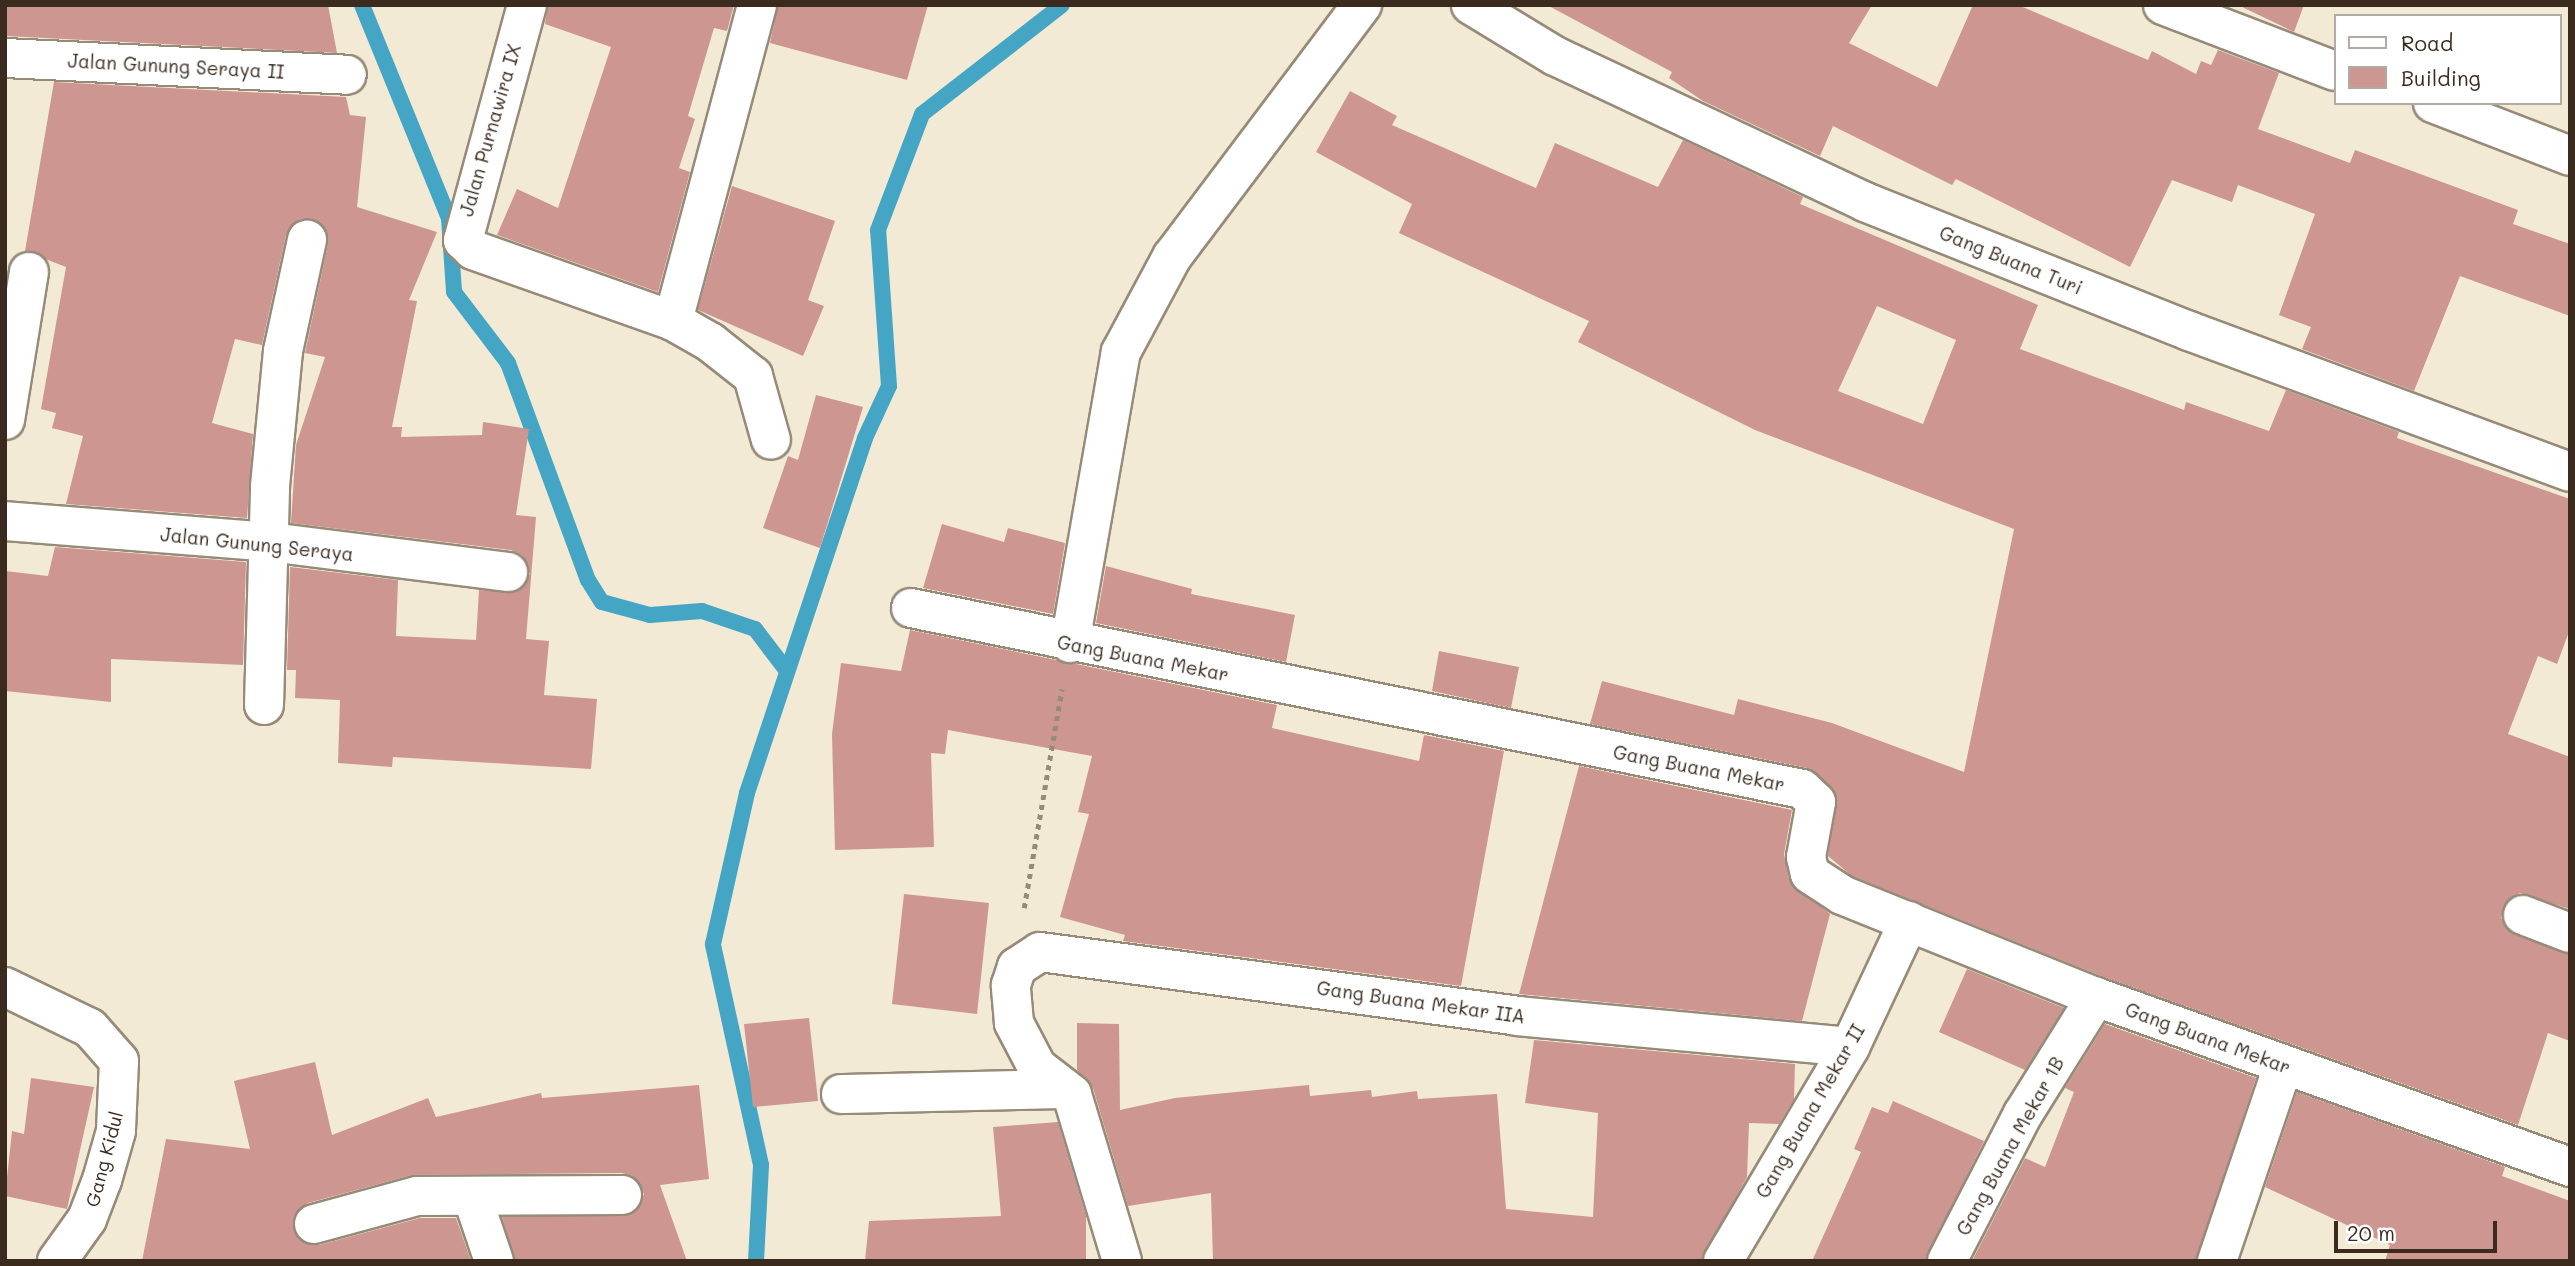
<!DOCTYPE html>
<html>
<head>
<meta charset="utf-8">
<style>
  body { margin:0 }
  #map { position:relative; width:2575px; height:1266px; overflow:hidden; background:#f2ead4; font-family:Mali,sans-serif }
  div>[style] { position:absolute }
  .stream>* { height:16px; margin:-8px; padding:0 8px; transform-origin:8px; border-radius:8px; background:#44a6c4 }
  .building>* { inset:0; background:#cd9690 }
  .path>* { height:4.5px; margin-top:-2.25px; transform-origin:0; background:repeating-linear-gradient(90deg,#968a79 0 5px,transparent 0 10px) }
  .roads { filter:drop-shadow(2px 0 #968a79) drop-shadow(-2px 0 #968a79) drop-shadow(0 2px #968a79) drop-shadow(0 -2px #968a79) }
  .street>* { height:38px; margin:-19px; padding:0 19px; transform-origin:19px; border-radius:19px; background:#fff }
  span { translate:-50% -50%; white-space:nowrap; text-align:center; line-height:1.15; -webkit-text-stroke:5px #fff; paint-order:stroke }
  .street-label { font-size:19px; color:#3b2a1e }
  .frame { position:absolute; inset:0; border:7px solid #3b2a1e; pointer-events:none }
  .legend { position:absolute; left:2334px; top:14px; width:228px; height:91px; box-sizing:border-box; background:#fff; border:2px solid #b1aaa5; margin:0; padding:9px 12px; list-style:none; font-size:21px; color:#3b2a1e }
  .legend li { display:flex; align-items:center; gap:14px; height:35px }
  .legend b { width:35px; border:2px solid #b1aaa5 }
  .scale { position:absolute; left:2334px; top:1221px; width:163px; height:32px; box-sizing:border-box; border:4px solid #3b2a1e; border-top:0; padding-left:9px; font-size:21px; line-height:24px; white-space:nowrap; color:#3b2a1e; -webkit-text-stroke:5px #fff; paint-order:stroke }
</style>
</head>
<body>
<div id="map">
  <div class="stream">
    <i style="left:362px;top:5px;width:230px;rotate:67.8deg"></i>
    <i style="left:449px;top:218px;width:74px;rotate:86.1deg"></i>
    <i style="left:454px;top:292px;width:89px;rotate:52.7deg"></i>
    <i style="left:508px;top:363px;width:231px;rotate:69.8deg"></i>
    <i style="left:588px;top:580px;width:26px;rotate:58deg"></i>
    <i style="left:602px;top:602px;width:50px;rotate:15.2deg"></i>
    <i style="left:650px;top:615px;width:52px;rotate:-4.4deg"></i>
    <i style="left:702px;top:611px;width:56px;rotate:18.8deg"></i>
    <i style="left:755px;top:629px;width:53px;rotate:52.7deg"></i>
    <i style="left:756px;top:1261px;width:96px;rotate:-87deg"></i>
    <i style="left:761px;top:1165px;width:226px;rotate:-102.3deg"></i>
    <i style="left:713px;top:944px;width:155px;rotate:-77.3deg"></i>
    <i style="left:747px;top:793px;width:374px;rotate:-71.6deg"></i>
    <i style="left:865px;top:438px;width:57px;rotate:-65.2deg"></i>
    <i style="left:889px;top:386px;width:156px;rotate:-94deg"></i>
    <i style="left:878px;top:230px;width:124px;rotate:-69.2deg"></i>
    <i style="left:922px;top:114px;width:177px;rotate:-37.9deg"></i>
  </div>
  <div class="building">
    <i style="clip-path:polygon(5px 5px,328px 5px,337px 53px,5px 36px)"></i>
    <i style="clip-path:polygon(548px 5px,734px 5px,727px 31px,714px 28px,688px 116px,695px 119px,679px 168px,690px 172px,658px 292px,497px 235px,517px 189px,558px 208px,611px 47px,545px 24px)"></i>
    <i style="clip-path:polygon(778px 5px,928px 5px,907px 80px,770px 43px)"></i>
    <i style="clip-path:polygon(1547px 5px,1872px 5px,1849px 43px,1937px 87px,1973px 5px,2018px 5px,2148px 60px,2152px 51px,2196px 74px,2201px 61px,2211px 65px,2218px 50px,2279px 73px,2258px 129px,2350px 163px,2355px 150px,2518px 210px,2513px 224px,2570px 244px,2570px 316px,2460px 276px,2414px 391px,2302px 349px,2311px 327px,2279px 315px,2315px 214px,2238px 185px,2232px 202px,2172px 180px,2130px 267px,1956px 179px,1952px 185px,1833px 126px,1820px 156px,1703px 101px,1669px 78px,1672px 72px)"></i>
    <i style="clip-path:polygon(2238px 5px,2304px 5px,2294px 32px)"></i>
    <i style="clip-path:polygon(54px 82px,346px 97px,350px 115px,366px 117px,357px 207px,437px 232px,409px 300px,417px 301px,392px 427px,402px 427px,401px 437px,482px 435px,483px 422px,529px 429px,516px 515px,536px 517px,526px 639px,549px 641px,544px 695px,597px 699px,591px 769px,393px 757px,392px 767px,338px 763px,340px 700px,295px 698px,296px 670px,287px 670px,290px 567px,398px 580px,396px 636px,476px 640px,479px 590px,516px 592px,530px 574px,522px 555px,511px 550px,291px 523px,296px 445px,325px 357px,305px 353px,328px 244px,322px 224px,312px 219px,300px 219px,286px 235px,262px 345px,235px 339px,212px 423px,253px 434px,247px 518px,66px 504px,83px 436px,52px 428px,56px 413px,41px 409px,66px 267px,25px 251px)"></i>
    <i style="clip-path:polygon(evenodd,1350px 91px,1397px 116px,1392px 125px,1536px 188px,1555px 143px,1658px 187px,1683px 140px,1803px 197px,1800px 204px,2038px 305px,2020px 349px,2184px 410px,2186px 402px,2269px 431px,2286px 390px,2399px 432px,2397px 438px,2570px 499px,2570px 629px,2557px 664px,2538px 656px,2508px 734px,2570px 757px,2570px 909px,2520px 893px,2509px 899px,2501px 918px,2515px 935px,2570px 954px,2570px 1041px,2548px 1033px,2518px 1125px,2104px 977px,1852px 876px,1828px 856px,1836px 794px,1807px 768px,1590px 724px,1602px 681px,1734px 715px,1738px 699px,1832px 723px,1964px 772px,2014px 529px,1755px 430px,1578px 342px,1589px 321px,1399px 233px,1412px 204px,1316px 152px,1350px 91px,1877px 306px,1956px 340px,1923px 424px,1838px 391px,1877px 306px)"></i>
    <i style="clip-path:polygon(732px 186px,835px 221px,808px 300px,824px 306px,803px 356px,698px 310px)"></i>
    <i style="clip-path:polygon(816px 395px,863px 407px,820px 548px,763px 528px,788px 456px,798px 460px)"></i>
    <i style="clip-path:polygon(942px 524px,1004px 542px,1008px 528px,1065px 543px,1053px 614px,923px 588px)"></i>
    <i style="clip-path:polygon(55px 547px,246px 562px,243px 665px,111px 659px,111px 702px,5px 691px,5px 571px,48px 576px)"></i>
    <i style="clip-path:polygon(1106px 566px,1192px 589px,1191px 594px,1295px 615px,1286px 662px,1096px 623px)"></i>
    <i style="clip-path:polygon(910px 630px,1277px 705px,1272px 728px,1419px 761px,1424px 735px,1504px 751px,1461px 986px,1123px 941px,1125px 935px,1060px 917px,1089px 814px,1078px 812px,1092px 756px,948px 730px,945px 754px,931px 753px,934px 847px,835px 850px,832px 734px,841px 663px,901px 671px)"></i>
    <i style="clip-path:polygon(1439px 651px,1519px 667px,1511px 708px,1432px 691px)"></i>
    <i style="clip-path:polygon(1579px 766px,1792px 810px,1784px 854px,1789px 879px,1830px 914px,1802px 1021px,1519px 994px)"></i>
    <i style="clip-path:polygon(904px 894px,989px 903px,977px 1014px,892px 1004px)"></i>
    <i style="clip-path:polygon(1967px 969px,2064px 1008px,2025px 1070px,1939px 1032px)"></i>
    <i style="clip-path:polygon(809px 1018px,818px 1101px,753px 1107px,744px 1024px)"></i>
    <i style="clip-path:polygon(1077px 1023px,1119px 1024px,1120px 1110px,1175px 1098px,1309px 1085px,1310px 1096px,1371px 1090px,1372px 1097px,1417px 1091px,1418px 1099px,1497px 1094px,1506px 1209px,1593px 1217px,1598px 1113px,1525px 1103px,1534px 1040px,1795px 1064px,1794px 1099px,1779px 1124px,1749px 1123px,1747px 1177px,1701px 1261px,1213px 1261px,1211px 1193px,1128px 1206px,1093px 1088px,1077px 1070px)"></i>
    <i style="clip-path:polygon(2105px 1024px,2256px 1078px,2196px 1261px,1972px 1261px,2025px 1158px,2045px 1167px,2074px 1092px,2065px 1088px)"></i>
    <i style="clip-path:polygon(315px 1062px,332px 1135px,428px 1098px,436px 1117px,541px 1093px,542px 1098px,699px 1085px,709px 1179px,660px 1185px,687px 1261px,515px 1261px,502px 1217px,632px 1214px,644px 1194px,633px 1176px,622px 1173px,412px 1175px,308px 1203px,293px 1219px,299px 1240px,319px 1245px,420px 1218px,456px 1218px,471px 1261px,142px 1261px,166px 1139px,250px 1149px,234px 1081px)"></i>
    <i style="clip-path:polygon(31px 1078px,94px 1087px,67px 1209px,5px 1196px,12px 1131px,24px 1134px)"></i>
    <i style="clip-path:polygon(2297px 1092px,2505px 1167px,2502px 1176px,2570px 1201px,2570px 1261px,2385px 1261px,2390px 1245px,2265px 1187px)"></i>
    <i style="clip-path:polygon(1893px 1101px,1984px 1141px,1925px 1261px,1812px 1261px,1861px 1152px,1854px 1149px,1872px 1107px,1888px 1113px)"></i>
    <i style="clip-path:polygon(1058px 1122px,1086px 1216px,1086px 1261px,865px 1261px,869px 1221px,1001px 1216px,993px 1127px)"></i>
  </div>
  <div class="path">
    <i style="left:1024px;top:908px;width:222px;rotate:-80.2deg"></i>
  </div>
  <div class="roads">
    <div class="street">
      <i style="left:527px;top:5px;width:244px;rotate:105.2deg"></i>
      <i style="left:463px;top:240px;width:14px;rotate:45deg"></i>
      <i style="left:473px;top:250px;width:212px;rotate:19.5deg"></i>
      <i style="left:673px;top:321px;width:43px;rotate:29.6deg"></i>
      <i style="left:710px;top:342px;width:55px;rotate:38.3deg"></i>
      <i style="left:753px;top:376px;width:66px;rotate:74.3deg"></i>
      <i style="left:1471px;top:5px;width:98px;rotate:31.3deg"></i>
      <i style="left:1555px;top:56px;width:343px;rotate:25.2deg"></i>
      <i style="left:1865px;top:202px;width:349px;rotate:21.7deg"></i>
      <i style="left:2189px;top:331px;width:406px;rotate:20.3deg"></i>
      <i style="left:2163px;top:5px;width:184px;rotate:21deg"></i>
      <i style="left:5px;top:58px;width:342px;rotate:2.8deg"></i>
      <i style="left:2433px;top:103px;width:147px;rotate:21.1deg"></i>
      <i style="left:673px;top:321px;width:327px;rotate:-75.1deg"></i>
      <i style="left:5px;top:420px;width:150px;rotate:-80.8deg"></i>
      <i style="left:5px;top:521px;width:266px;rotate:4.5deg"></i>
      <i style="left:270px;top:542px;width:240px;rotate:7.2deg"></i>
      <i style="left:911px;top:608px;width:909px;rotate:11.48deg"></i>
      <i style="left:1802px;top:789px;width:19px;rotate:43deg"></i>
      <i style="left:1816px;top:802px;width:56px;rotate:100.3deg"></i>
      <i style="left:1806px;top:857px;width:17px;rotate:77deg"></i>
      <i style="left:1810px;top:874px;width:38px;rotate:33deg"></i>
      <i style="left:1842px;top:895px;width:274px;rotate:21.9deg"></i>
      <i style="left:2096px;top:997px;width:504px;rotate:19.73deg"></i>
      <i style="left:1070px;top:643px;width:295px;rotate:-80.1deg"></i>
      <i style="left:1121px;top:352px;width:108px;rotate:-61.8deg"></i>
      <i style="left:1172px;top:257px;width:316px;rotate:-53deg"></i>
      <i style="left:264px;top:705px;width:219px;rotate:-88.4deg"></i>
      <i style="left:270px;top:486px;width:136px;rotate:-84.5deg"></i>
      <i style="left:283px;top:351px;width:114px;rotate:-77.8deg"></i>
      <i style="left:2523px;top:915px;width:50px;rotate:21deg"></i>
      <i style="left:5px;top:987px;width:94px;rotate:25.8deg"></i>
      <i style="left:90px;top:1028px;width:44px;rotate:48.7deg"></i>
      <i style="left:119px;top:1061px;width:70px;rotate:92.5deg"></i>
      <i style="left:116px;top:1131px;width:51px;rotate:105.9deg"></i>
      <i style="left:102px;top:1180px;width:42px;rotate:111deg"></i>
      <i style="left:87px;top:1219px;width:52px;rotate:125.5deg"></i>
      <i style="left:841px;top:1094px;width:223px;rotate:-1.3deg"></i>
      <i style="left:473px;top:1199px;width:65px;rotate:71.3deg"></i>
      <i style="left:314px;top:1224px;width:107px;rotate:-15.2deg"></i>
      <i style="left:417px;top:1196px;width:205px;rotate:-0.3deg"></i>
      <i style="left:1122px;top:1261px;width:174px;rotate:-106.7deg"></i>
      <i style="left:1072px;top:1094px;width:44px;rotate:-142.4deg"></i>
      <i style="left:1037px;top:1067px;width:50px;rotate:-117.6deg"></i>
      <i style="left:1014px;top:1023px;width:38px;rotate:-95deg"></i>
      <i style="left:1011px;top:985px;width:19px;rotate:-72deg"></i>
      <i style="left:1017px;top:967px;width:27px;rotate:-33deg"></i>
      <i style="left:1040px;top:952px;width:481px;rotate:7.6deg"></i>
      <i style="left:1517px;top:1016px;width:334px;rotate:5.3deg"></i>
      <i style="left:1723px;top:1261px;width:249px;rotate:-59.3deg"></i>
      <i style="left:1850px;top:1047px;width:139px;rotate:-64.9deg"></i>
      <i style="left:1947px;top:1261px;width:165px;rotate:-62.7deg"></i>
      <i style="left:2023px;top:1114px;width:138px;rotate:-58deg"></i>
      <i style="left:2217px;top:1261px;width:206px;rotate:-71.3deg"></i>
    </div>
  </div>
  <div class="street-label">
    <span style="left:176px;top:66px;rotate:3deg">Jalan Gunung Seraya II</span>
    <span style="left:490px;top:130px;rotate:-74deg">Jalan Purnawira IX</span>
    <span style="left:2011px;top:260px;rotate:22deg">Gang Buana Turi</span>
    <span style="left:257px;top:544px;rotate:6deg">Jalan Gunung Seraya</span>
    <span style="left:1143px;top:658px;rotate:11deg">Gang Buana Mekar</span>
    <span style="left:1699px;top:768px;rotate:11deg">Gang Buana Mekar</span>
    <span style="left:1421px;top:1002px;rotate:8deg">Gang Buana Mekar IIA</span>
    <span style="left:2208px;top:1038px;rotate:20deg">Gang Buana Mekar</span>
    <span style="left:1810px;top:1111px;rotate:-60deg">Gang Buana Mekar II</span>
    <span style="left:2010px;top:1146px;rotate:-61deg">Gang Buana Mekar 1B</span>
    <span style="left:104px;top:1159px;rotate:-75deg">Gang Kidul</span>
  </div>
  <div class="frame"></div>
  <ul class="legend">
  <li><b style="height:9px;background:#fff"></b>Road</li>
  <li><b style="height:19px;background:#cd9690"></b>Building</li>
  </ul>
  <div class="scale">20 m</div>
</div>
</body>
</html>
